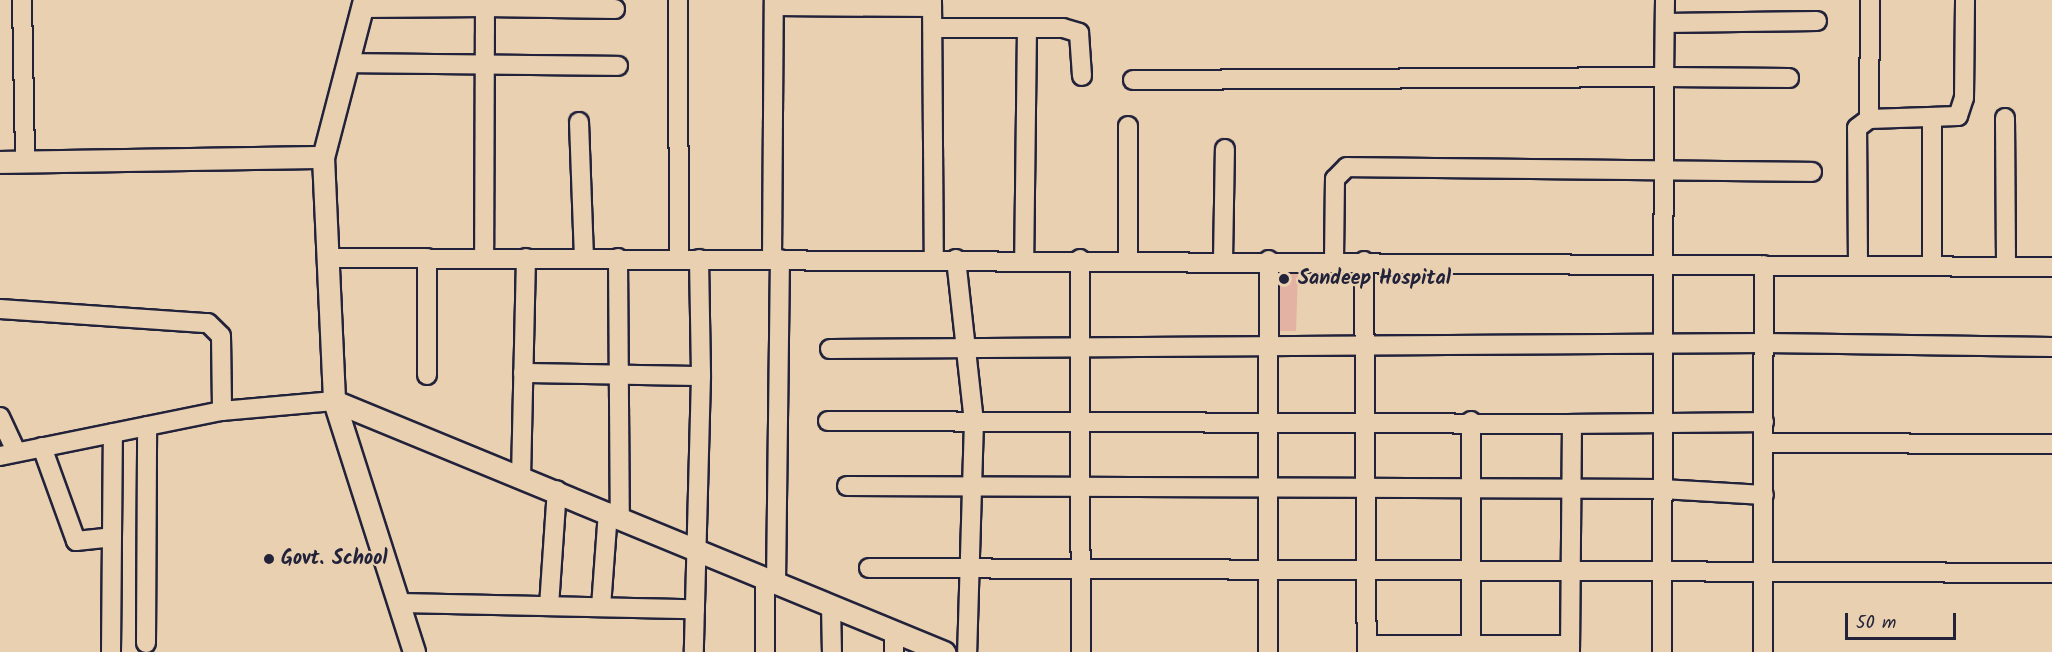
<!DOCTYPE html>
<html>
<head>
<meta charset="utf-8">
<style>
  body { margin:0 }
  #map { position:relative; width:2052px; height:652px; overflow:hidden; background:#e8d0b0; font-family:Kalam,sans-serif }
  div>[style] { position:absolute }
  .building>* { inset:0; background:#e3b2a2 }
  .roads { filter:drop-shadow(2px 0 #22223b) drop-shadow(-2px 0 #22223b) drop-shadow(0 2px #22223b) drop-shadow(0 -2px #22223b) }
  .minor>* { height:18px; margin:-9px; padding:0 9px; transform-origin:9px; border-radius:9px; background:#e8d0b0 }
  .tertiary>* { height:21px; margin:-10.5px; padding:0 10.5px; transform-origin:10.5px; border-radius:10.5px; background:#e8d0b0 }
  .dots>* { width:16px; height:16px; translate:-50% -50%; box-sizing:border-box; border:3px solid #e8d0b0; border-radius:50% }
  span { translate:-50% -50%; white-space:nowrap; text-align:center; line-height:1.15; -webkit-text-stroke:4.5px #e8d0b0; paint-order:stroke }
  .poi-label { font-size:20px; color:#22223b; font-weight:700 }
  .left { translate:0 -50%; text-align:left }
  .scale { position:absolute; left:1845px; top:613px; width:111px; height:27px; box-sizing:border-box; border:3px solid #22223b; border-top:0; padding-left:8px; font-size:18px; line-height:21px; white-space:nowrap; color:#22223b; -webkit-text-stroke:4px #e8d0b0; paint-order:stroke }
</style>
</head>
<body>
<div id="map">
  <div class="building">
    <i style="clip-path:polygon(1277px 271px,1298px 272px,1296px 331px,1274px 331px)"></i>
  </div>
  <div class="roads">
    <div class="minor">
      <i style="left:22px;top:0;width:161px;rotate:88.9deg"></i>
      <i style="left:678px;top:0;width:259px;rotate:89.8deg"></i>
      <i style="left:932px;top:0;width:259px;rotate:89.6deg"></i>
      <i style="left:1665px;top:0;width:77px;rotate:90.7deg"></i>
      <i style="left:1664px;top:77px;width:125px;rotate:0.5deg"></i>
      <i style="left:774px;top:6px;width:158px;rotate:0.4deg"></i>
      <i style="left:485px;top:7px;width:130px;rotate:0.9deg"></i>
      <i style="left:362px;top:8px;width:123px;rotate:-0.5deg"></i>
      <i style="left:485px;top:7px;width:251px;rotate:90.2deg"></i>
      <i style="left:1665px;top:23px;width:152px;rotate:-0.8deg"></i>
      <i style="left:933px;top:28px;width:94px"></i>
      <i style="left:1027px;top:28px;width:231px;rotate:90.7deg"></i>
      <i style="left:1027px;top:28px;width:36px"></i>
      <i style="left:1063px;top:28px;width:17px;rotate:17deg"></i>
      <i style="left:1079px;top:33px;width:43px;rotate:86deg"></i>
      <i style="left:348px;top:63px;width:270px;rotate:0.6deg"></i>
      <i style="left:1133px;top:80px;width:531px;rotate:-0.32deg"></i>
      <i style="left:1664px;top:77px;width:575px;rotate:90.2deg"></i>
      <i style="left:2005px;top:118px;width:148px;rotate:89.6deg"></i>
      <i style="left:1869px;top:119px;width:119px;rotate:-89.5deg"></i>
      <i style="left:579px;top:122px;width:136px;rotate:87.9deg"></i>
      <i style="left:1128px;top:126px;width:133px;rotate:90deg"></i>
      <i style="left:328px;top:258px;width:1724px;rotate:0.3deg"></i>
      <i style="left:427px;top:258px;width:117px;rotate:90deg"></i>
      <i style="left:618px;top:258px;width:259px;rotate:89.6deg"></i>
      <i style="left:699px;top:259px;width:117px;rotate:89deg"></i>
      <i style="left:772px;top:259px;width:259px;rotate:-89.6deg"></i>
      <i style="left:956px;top:259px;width:163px;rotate:83.7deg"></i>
      <i style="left:974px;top:421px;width:231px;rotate:91.7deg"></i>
      <i style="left:1080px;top:259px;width:393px;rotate:89.9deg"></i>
      <i style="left:1223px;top:260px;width:111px;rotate:-89deg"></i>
      <i style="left:1334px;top:260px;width:81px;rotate:-89.3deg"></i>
      <i style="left:1335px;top:179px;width:17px;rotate:-45deg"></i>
      <i style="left:1347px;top:167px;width:465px;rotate:0.6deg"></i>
      <i style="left:1364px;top:261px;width:391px;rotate:89.6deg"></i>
      <i style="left:1858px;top:265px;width:137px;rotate:-90.4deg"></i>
      <i style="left:1857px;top:128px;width:15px;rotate:-37deg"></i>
      <i style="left:1869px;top:119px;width:89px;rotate:-1.9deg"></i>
      <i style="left:1958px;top:116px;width:19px;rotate:-72deg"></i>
      <i style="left:1964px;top:98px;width:98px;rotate:-89.4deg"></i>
      <i style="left:1932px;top:266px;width:145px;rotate:-90deg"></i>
      <i style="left:0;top:309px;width:208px;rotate:3.9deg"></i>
      <i style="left:208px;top:323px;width:18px;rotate:45deg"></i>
      <i style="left:221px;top:336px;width:75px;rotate:89.2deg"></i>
      <i style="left:830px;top:349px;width:934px;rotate:-0.37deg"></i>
      <i style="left:1764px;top:343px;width:288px;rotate:0.8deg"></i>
      <i style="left:523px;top:373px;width:178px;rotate:1deg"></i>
      <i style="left:701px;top:376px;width:276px;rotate:91.5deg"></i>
      <i style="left:0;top:417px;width:38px;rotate:65deg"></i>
      <i style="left:828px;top:421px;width:744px;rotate:0.23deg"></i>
      <i style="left:1471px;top:421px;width:223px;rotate:90deg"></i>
      <i style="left:1764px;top:443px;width:288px;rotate:0.2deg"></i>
      <i style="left:42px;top:447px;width:100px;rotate:70.1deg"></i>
      <i style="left:76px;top:541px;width:36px;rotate:-6deg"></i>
      <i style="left:0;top:456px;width:227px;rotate:-11.5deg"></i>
      <i style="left:222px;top:411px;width:112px;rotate:-5.1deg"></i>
      <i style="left:521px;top:478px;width:220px;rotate:-88.7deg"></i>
      <i style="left:847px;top:486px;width:815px;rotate:0.21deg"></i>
      <i style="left:1662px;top:489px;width:102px;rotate:3.4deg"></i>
      <i style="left:869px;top:568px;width:1183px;rotate:0.24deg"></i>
      <i style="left:765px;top:579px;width:73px;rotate:90deg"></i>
      <i style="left:776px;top:584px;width:325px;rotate:-89.3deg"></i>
      <i style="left:398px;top:603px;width:297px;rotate:1.2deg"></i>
      <i style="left:549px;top:606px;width:116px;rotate:-86.1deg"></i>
      <i style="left:831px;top:606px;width:46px;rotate:88.8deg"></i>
      <i style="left:601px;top:607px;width:95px;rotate:-85.8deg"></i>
      <i style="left:146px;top:643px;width:217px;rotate:-89.7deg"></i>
      <i style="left:1367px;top:645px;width:203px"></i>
      <i style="left:111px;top:652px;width:219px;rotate:-89.5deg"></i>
      <i style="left:894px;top:652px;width:20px;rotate:-90deg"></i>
      <i style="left:1268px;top:652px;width:392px;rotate:-89.9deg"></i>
      <i style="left:1570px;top:652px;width:228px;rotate:-89.5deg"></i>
      <i style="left:1572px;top:424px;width:192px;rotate:-0.6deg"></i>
      <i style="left:1763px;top:652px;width:387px;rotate:-89.9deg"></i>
    </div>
    <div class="tertiary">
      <i style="left:364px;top:0;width:162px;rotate:104.6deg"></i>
      <i style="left:323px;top:157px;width:244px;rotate:87.4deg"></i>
      <i style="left:334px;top:401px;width:263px;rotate:72.3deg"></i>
      <i style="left:0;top:162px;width:323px;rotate:-0.9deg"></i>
      <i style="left:334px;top:401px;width:660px;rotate:22.37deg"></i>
    </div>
  </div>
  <div class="dots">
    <i style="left:1284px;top:279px;background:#22223b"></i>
    <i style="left:269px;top:559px;background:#22223b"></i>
  </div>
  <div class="poi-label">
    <span class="left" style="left:1298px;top:279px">Sandeep Hospital</span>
    <span class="left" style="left:281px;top:559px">Govt. School</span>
  </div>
  <div class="scale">50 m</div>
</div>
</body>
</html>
